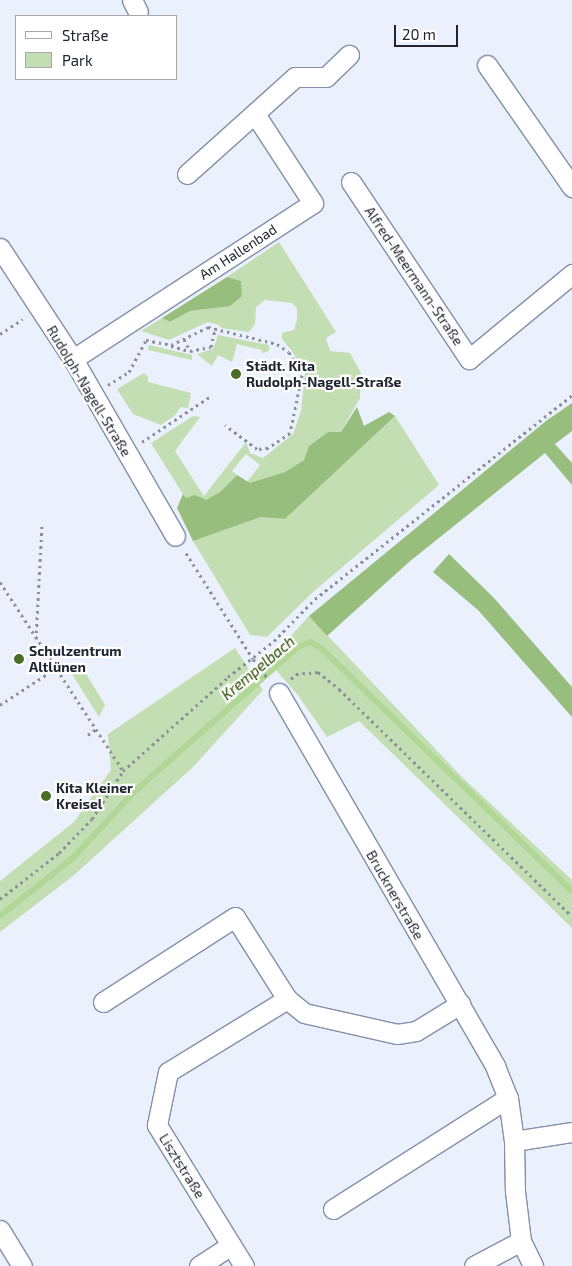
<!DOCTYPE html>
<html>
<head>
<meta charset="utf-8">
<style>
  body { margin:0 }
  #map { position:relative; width:572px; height:1266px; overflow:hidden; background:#eaf0fc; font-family:"Exo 2",sans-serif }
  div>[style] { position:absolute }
  .green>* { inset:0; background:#c3deb2 }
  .forest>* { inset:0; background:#98be7e }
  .stream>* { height:6px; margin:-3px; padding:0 3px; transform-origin:3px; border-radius:3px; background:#b1d796 }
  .path>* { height:3px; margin-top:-1.5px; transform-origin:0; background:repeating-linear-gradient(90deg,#8a8f9b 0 2.5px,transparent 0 6.5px) }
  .roads { filter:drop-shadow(1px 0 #838faa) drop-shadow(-1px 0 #838faa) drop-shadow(0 1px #838faa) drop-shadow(0 -1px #838faa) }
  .minor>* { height:19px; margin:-9.5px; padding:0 9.5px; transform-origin:9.5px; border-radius:9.5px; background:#fff }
  .dots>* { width:14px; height:14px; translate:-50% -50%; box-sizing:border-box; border:2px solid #fff; border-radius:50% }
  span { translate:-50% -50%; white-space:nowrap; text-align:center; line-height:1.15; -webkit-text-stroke:4.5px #fff; paint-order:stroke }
  .street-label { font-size:14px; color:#202530 }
  .poi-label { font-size:14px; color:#202530; font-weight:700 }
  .left { translate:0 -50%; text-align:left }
  .water-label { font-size:15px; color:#264700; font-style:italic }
  .legend { position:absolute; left:15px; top:15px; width:162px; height:65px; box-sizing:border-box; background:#fff; border:1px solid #a6a8ac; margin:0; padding:6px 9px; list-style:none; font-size:15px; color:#202530 }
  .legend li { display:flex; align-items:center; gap:10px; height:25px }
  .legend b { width:25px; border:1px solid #a6a8ac }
  .scale { position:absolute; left:394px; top:25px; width:64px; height:22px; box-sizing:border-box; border:2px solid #202530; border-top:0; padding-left:6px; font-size:15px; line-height:18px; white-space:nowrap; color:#202530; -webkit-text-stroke:4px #fff; paint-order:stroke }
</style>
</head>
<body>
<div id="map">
  <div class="green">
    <i style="clip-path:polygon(279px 242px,336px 332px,326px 338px,330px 351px,350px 353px,361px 373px,360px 398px,341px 432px,328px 432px,310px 446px,304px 460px,285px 472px,250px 484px,247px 482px,260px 465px,246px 454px,232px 471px,237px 475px,220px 492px,206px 501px,186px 499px,151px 443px,193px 416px,200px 417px,175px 451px,204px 496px,246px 442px,250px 453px,263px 458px,293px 434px,301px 411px,305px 374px,292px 351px,282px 339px,282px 333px,294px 330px,297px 320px,297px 308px,292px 303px,265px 300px,256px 307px,255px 324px,249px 332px,221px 328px,219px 325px,208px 322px,169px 340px,141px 331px,162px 318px,170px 322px,190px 311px,206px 309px,241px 281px,227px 277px)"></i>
    <i style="clip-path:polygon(218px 335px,269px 345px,269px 351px,262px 353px,262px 350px,237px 344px,232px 362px,218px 355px,212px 366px,197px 354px,213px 349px)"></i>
    <i style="clip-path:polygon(149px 345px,192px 355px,192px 360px,148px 350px)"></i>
    <i style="clip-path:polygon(144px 373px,148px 377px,148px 382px,191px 393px,188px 408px,181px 407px,174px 416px,161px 425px,133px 414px,117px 389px)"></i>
    <i style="clip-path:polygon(395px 416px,439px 485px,313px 592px,267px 637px,250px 635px,193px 541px,261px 517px,285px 519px)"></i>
    <i style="clip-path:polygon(309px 616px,462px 777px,572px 880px,572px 928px,359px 721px,327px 737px,297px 694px,268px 661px)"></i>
    <i style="clip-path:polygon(235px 648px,263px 690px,193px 767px,73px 876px,0 932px,0 881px,74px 822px,111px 770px,108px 734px)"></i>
    <i style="clip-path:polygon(82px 667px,105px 705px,99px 717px,70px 671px)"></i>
  </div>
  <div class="forest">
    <i style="clip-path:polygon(227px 277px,241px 281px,242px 296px,230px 306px,190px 311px,170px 322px,162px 318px)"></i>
    <i style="clip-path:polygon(572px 403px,572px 431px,555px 444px,572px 463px,572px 485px,545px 453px,409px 562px,327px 636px,309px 616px,546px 421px)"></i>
    <i style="clip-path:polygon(357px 407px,364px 426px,389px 412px,395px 416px,285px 519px,261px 517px,193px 541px,177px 508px,183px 494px,186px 498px,195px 495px,206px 500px,220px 492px,237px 475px,250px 483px,285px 472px,304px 460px,309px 446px,328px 432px,341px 432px)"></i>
    <i style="clip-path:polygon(449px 554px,494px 598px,572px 687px,572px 717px,478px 610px,433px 572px)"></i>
  </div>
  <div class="stream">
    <i style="left:0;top:916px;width:92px;rotate:-38.4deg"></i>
    <i style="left:72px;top:859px;width:93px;rotate:-47.2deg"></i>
    <i style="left:135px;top:791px;width:217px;rotate:-41.5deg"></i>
    <i style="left:298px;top:647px;width:13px;rotate:-23deg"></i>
    <i style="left:310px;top:642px;width:13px;rotate:29deg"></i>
    <i style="left:321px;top:648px;width:349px;rotate:44.1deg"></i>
  </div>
  <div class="path">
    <i style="left:0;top:334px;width:27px;rotate:-33deg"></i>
    <i style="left:184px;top:339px;width:13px;rotate:63deg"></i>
    <i style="left:171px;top:346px;width:20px;rotate:15deg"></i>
    <i style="left:190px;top:351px;width:21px;rotate:-11deg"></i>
    <i style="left:211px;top:347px;width:18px;rotate:-77deg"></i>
    <i style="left:108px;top:385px;width:25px;rotate:-32deg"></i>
    <i style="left:129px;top:372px;width:36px;rotate:-62deg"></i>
    <i style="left:146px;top:340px;width:25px;rotate:11deg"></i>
    <i style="left:171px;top:345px;width:41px;rotate:-25.9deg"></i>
    <i style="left:208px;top:327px;width:71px;rotate:13.8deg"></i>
    <i style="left:277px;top:344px;width:14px;rotate:34deg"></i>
    <i style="left:289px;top:352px;width:26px;rotate:61deg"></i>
    <i style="left:302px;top:375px;width:59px;rotate:101.7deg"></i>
    <i style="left:290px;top:433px;width:27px;rotate:146deg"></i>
    <i style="left:268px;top:448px;width:11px;rotate:175deg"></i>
    <i style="left:257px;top:449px;width:40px;rotate:-143deg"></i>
    <i style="left:142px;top:442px;width:83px;rotate:-33.7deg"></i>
    <i style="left:186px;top:553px;width:125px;rotate:57.7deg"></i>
    <i style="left:253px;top:659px;width:25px;rotate:53deg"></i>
    <i style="left:0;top:582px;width:225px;rotate:56.9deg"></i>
    <i style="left:36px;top:639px;width:115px;rotate:-87deg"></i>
    <i style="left:291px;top:679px;width:7px;rotate:-45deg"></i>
    <i style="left:296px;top:674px;width:22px;rotate:-5deg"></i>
    <i style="left:318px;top:672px;width:27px;rotate:39deg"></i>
    <i style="left:339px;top:689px;width:325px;rotate:44.3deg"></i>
    <i style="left:0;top:705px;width:66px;rotate:-33.2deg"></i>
    <i style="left:88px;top:735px;width:9px;rotate:-36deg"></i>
    <i style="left:0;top:899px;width:75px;rotate:-37.9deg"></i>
    <i style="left:59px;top:853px;width:47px;rotate:-45.9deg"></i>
    <i style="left:92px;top:819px;width:57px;rotate:-57.1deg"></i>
    <i style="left:123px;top:771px;width:141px;rotate:-41.8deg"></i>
    <i style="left:228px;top:677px;width:58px;rotate:-38deg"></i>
    <i style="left:274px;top:641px;width:59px;rotate:-45.7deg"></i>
    <i style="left:315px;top:599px;width:328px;rotate:-38.4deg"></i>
  </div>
  <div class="roads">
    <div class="minor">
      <i style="left:132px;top:0;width:13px;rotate:63deg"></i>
      <i style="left:487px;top:65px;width:149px;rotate:55.1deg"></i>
      <i style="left:187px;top:174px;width:145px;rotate:-41.9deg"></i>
      <i style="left:295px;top:77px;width:31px"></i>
      <i style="left:326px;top:77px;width:32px;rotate:-44deg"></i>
      <i style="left:351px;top:182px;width:213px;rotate:56.3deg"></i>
      <i style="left:469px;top:359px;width:134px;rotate:-39.5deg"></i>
      <i style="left:0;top:248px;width:133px;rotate:56.7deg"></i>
      <i style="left:73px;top:359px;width:204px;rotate:60deg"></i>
      <i style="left:73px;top:359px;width:286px;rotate:-33deg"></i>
      <i style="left:313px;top:203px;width:106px;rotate:-123.1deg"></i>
      <i style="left:279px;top:693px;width:431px;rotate:59.9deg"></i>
      <i style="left:495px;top:1066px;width:35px;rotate:68deg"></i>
      <i style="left:508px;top:1098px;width:43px;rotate:82.1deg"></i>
      <i style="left:514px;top:1141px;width:50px;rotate:88.9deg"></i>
      <i style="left:515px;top:1191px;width:50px;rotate:83.2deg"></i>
      <i style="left:521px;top:1241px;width:28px;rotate:64deg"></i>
      <i style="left:103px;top:1002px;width:157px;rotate:-32.8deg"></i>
      <i style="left:235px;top:917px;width:97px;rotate:57.6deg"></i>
      <i style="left:514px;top:1141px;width:59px;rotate:-8.8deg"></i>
      <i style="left:333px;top:1209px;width:207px;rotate:-32.4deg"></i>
      <i style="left:0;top:1230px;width:42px;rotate:58.6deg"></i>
      <i style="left:199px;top:1266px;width:38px;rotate:-33deg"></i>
      <i style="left:244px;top:1266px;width:166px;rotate:-121.7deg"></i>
      <i style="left:157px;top:1125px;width:54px;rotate:-78.3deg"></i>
      <i style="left:168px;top:1072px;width:140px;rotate:-31.5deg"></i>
      <i style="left:287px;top:999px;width:22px;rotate:39deg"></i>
      <i style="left:304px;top:1013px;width:95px;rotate:12.7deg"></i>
      <i style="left:397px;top:1034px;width:19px;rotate:-9deg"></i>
      <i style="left:416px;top:1031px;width:52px;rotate:-31.5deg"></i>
      <i style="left:474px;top:1266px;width:53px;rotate:-28deg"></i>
    </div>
  </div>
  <div class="dots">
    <i style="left:236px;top:374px;background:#476d27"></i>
    <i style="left:19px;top:659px;background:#476d27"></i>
    <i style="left:46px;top:796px;background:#476d27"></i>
  </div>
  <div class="street-label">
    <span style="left:238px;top:252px;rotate:-33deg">Am Hallenbad</span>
    <span style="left:414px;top:276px;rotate:56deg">Alfred-Meermann-Straße</span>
    <span style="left:89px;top:391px;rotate:59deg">Rudolph-Nagell-Straße</span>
    <span style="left:395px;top:895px;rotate:60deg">Brucknerstraße</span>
    <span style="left:182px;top:1166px;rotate:58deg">Lisztstraße</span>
  </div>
  <div class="poi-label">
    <span class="left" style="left:246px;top:374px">Städt. Kita<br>Rudolph-Nagell-Straße</span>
    <span class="left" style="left:29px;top:659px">Schulzentrum<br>Altlünen</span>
    <span class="left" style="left:56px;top:796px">Kita Kleiner<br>Kreisel</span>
  </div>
  <div class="water-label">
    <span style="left:258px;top:668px;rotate:-40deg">Krempelbach</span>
  </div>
  <ul class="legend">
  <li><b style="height:6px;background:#fff"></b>Straße</li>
  <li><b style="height:14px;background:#c3deb2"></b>Park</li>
  </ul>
  <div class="scale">20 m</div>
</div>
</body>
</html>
